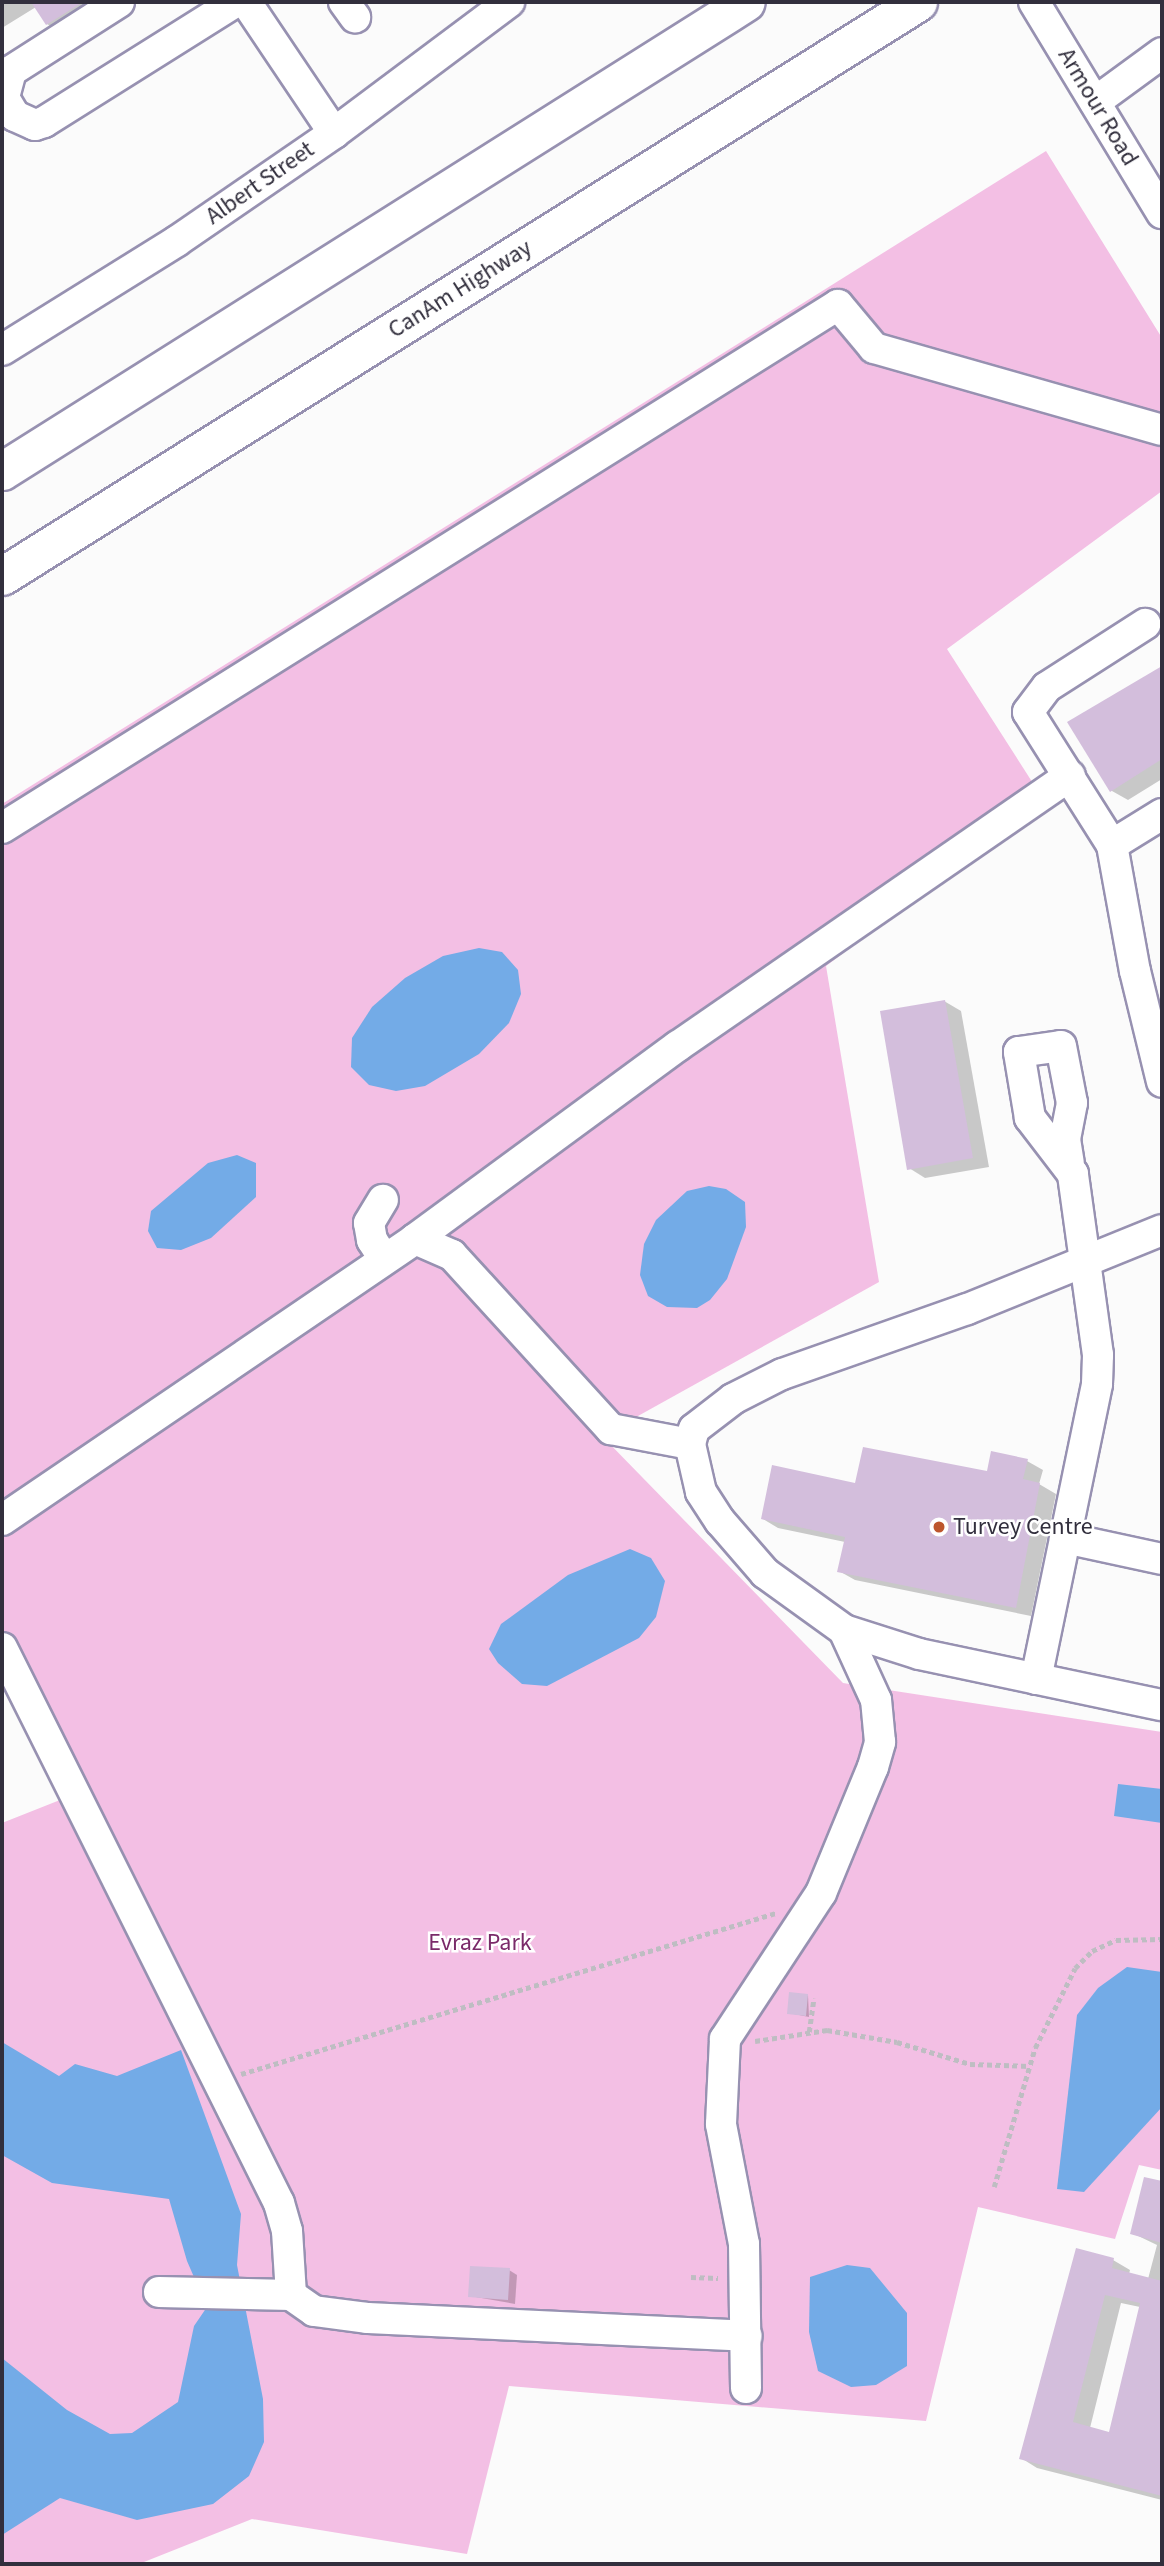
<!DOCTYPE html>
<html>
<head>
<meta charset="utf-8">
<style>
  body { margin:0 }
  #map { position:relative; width:1164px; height:2566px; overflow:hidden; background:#fbfbfb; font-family:"Source Sans 3",sans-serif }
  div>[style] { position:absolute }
  .green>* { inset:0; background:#f3bfe4 }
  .water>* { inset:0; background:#73abe7 }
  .shadow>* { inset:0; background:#0003 }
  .building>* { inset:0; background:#d3bedc }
  .path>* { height:4.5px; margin-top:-2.25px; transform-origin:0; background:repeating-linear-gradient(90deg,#bebdc2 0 5px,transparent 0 8.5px) }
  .roads { filter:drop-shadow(2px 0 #9791b1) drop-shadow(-2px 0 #9791b1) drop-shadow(0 2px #9791b1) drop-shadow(0 -2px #9791b1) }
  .minor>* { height:30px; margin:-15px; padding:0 15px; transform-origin:15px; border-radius:15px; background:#fff }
  .major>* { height:37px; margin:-18.5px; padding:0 18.5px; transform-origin:18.5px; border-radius:18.5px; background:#fff }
  .dots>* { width:19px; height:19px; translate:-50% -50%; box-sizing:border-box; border:4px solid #fff; border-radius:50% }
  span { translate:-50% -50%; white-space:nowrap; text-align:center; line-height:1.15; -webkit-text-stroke:5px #fff; paint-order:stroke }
  .street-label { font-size:24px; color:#322f3d }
  .poi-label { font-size:24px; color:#322f3d }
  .left { translate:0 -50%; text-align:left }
  .park-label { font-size:24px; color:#7a2a69 }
  .frame { position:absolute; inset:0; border:4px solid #322f3d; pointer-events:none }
</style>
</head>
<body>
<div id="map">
  <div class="green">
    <i style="clip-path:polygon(1046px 151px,1162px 338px,1162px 491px,947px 649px,1045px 802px,826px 966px,879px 1282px,602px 1436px,843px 1683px,1162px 1732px,1162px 2170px,1139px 2165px,1115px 2239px,978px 2207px,926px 2421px,509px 2386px,467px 2554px,252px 2519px,139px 2564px,2px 2563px,2px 1823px,60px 1800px,2px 1684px,2px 804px)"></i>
  </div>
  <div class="water">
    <i style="clip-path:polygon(479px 948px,502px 952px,518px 970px,521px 994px,509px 1023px,479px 1054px,425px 1086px,396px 1091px,369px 1085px,351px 1067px,352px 1038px,372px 1007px,405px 978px,443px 956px)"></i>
    <i style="clip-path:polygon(237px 1155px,256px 1163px,256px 1197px,211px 1238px,181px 1250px,157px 1248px,148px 1231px,151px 1211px,208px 1163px)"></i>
    <i style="clip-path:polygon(709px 1186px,726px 1189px,745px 1202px,746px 1227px,727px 1279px,710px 1300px,697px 1308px,667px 1307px,648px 1296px,640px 1275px,644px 1244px,656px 1220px,687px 1191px)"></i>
    <i style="clip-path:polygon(630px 1549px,651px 1558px,665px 1581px,656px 1617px,639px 1638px,547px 1686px,522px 1684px,498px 1663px,489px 1649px,501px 1624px,568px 1575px)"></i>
    <i style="clip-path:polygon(1118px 1784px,1162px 1789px,1162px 1823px,1114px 1816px)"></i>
    <i style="clip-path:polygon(1127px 1967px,1162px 1972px,1162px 2107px,1084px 2192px,1057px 2189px,1077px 2015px,1098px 1988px)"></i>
    <i style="clip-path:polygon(2px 2042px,59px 2076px,75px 2064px,117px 2076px,181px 2050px,241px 2214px,237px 2265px,263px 2399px,264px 2442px,249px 2476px,213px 2504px,137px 2520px,60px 2498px,2px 2535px,2px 2358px,67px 2410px,110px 2434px,132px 2433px,178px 2402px,194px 2326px,207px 2307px,187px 2261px,169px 2199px,52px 2183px,2px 2155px)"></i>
    <i style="clip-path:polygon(847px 2265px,870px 2268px,907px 2313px,907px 2366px,876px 2385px,851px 2387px,818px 2371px,809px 2332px,810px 2277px)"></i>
  </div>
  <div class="shadow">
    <i style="clip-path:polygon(2px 2px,98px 2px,63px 34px,47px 24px,36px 7px,2px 28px)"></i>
    <i style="clip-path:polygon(1162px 667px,1162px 779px,1128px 800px,1112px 791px,1070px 722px)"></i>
    <i style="clip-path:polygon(944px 1001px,961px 1011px,989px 1167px,925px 1178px,909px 1168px)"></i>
    <i style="clip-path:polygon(1027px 1461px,1043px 1470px,1039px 1484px,1056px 1494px,1031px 1616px,855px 1580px,839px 1571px,845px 1542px,778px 1528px,763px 1519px,857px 1485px,989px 1473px)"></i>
    <i style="clip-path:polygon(808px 1995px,809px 2017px,789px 2013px)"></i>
    <i style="clip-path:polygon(evenodd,1146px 2179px,1162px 2183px,1162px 2500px,1037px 2468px,1021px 2458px,1113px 2260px,1130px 2270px,1129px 2274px,1148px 2279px,1157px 2245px,1132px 2233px,1146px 2179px,1121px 2303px,1140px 2307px,1110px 2434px,1090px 2428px,1121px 2303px)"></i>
    <i style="clip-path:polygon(509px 2270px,517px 2275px,515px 2304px,470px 2296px)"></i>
  </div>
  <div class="building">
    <i style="clip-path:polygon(31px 2px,83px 2px,46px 25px)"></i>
    <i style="clip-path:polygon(1162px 666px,1162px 759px,1110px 792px,1067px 722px)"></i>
    <i style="clip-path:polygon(945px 1000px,973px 1158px,907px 1170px,880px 1011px)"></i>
    <i style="clip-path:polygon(863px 1447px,987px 1471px,991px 1451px,1028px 1459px,1023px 1479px,1040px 1483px,1016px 1608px,837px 1572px,845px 1537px,761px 1519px,772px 1465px,855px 1483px)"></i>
    <i style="clip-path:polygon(789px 1992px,808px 1994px,806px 2016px,787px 2014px)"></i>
    <i style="clip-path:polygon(1144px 2177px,1162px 2181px,1162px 2243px,1130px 2234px)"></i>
    <i style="clip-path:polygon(evenodd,1076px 2248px,1114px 2258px,1112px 2268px,1162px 2281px,1162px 2496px,1019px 2459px,1076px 2248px,1105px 2295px,1140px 2303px,1109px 2432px,1073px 2422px,1105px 2295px)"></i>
    <i style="clip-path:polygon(470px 2266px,510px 2268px,508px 2300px,468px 2297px)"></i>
  </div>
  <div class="path">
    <i style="left:809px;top:2032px;width:34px;rotate:-82deg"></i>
    <i style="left:755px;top:2041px;width:73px;rotate:-8.7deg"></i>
    <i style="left:827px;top:2030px;width:71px;rotate:9.7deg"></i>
    <i style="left:897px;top:2042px;width:76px;rotate:16.8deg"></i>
    <i style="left:970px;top:2064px;width:59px;rotate:1.9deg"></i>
    <i style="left:241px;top:2074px;width:559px;rotate:-16.75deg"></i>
    <i style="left:994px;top:2187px;width:145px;rotate:-73.6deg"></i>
    <i style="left:1035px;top:2048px;width:89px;rotate:-63.4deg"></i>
    <i style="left:1075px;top:1968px;width:24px;rotate:-45deg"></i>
    <i style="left:1092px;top:1951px;width:26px;rotate:-25deg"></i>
    <i style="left:1116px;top:1940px;width:46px;rotate:-1.2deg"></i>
    <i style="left:691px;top:2277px;width:27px;rotate:2deg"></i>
  </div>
  <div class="roads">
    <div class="minor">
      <i style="left:119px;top:2px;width:128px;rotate:147.4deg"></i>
      <i style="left:11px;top:71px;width:28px;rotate:105deg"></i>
      <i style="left:4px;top:98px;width:21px;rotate:59deg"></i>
      <i style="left:15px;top:116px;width:22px;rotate:24deg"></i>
      <i style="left:35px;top:125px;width:9px;rotate:-18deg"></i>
      <i style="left:44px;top:122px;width:226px;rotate:-32.1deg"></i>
      <i style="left:246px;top:2px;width:158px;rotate:56.1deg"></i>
      <i style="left:344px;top:2px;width:19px;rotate:54deg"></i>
      <i style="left:1034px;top:2px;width:247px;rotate:58.8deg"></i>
      <i style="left:1095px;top:102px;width:83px;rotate:-36.2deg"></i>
      <i style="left:2px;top:350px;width:206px;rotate:-31.9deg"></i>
      <i style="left:177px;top:241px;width:191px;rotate:-34.5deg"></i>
      <i style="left:334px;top:133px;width:219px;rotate:-36.8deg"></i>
      <i style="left:1162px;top:814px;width:59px;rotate:148.2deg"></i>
      <i style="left:1112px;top:845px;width:128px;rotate:79.7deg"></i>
      <i style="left:1135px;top:971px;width:114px;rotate:76.3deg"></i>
      <i style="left:2px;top:828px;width:986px;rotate:-32.03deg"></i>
      <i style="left:838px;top:305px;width:56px;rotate:50.1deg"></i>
      <i style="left:874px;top:348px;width:299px;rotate:15.9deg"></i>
      <i style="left:1112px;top:845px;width:157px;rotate:-122.3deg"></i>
      <i style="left:1028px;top:712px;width:31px;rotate:-53deg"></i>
      <i style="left:1047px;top:687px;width:117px;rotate:-32.7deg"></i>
      <i style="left:1162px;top:1230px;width:210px;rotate:157.9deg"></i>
      <i style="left:967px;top:1309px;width:196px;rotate:160.6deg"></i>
      <i style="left:782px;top:1374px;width:55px;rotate:153deg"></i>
      <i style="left:733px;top:1399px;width:49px;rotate:142.4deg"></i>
      <i style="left:694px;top:1429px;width:16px;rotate:105deg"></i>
      <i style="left:690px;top:1444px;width:49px;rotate:77.1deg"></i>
      <i style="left:701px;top:1492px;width:35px;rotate:57deg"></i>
      <i style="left:720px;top:1521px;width:69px;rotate:49.1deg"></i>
      <i style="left:765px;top:1573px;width:97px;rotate:35.8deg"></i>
      <i style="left:844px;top:1630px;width:79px;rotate:17.7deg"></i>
      <i style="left:919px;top:1654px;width:248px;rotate:11.9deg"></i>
      <i style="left:415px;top:1239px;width:326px;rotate:-36.3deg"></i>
      <i style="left:678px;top:1046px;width:476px;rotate:-34.6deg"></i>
      <i style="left:383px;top:1257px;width:20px;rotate:-123deg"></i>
      <i style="left:372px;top:1240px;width:17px;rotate:-100deg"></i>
      <i style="left:369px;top:1223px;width:27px;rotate:-59deg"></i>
      <i style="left:2px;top:1520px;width:500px;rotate:-34.2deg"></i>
      <i style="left:415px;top:1239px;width:40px;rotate:23.4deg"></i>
      <i style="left:452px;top:1255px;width:236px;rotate:47.6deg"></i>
      <i style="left:611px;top:1429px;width:80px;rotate:10.8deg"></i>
      <i style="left:1065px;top:1538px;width:99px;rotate:12.2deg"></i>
      <i style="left:2px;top:1648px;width:620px;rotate:63.48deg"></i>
      <i style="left:279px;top:2203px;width:29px;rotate:74deg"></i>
      <i style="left:287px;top:2231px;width:64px;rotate:86.4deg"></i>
      <i style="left:1036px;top:1679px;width:301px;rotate:-78.3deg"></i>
      <i style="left:1097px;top:1384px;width:29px;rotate:-88deg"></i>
      <i style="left:1098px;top:1355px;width:183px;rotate:-97.9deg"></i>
      <i style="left:1073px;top:1174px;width:71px;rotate:-127.5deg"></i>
      <i style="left:1030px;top:1118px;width:67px;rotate:-99.5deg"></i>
      <i style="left:1019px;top:1052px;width:42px;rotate:-8.1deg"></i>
      <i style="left:1061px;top:1046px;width:58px;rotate:79.1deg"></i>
      <i style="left:1072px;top:1103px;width:37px;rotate:101deg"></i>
      <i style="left:1065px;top:1139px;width:24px;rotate:81deg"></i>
      <i style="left:159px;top:2292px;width:132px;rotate:1.3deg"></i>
      <i style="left:291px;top:2295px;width:28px;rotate:35deg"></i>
      <i style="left:314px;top:2311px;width:53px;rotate:7.5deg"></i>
      <i style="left:367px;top:2318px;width:380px;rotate:2.7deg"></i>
      <i style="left:746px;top:2388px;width:144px;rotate:-90.8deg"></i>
      <i style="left:744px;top:2244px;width:122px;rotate:-100.9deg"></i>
      <i style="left:721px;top:2124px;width:85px;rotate:-87.3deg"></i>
      <i style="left:725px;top:2039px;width:175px;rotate:-56.7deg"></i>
      <i style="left:821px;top:1893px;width:136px;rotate:-67.6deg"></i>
      <i style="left:873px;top:1767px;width:26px;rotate:-74deg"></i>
      <i style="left:880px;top:1742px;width:42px;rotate:-95.4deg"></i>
      <i style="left:876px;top:1700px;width:77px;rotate:-114.6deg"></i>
    </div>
    <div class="major">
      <i style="left:2px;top:471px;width:879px;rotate:-32.23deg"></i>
      <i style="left:2px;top:576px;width:1081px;rotate:-32.07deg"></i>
    </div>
  </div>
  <div class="dots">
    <i style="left:939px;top:1527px;background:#bd562d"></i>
  </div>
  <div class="street-label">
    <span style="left:1098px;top:107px;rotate:59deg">Armour Road</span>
    <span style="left:260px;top:183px;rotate:-35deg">Albert Street</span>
    <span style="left:460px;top:289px;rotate:-32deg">CanAm Highway</span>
  </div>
  <div class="poi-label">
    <span class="left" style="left:953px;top:1527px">Turvey Centre</span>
  </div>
  <div class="park-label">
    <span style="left:480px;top:1943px">Evraz Park</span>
  </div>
  <div class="frame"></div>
</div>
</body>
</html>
